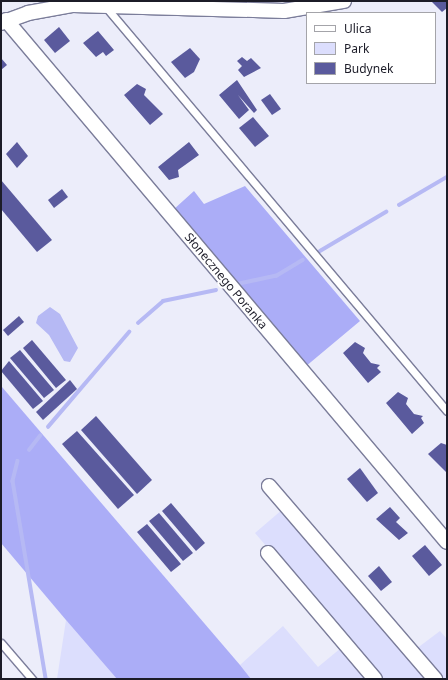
<!DOCTYPE html>
<html>
<head>
<meta charset="utf-8">
<style>
  body { margin:0 }
  #map { position:relative; width:448px; height:680px; overflow:hidden; background:#ecedfa; font-family:"Noto Sans",sans-serif }
  div>[style] { position:absolute }
  .green>* { inset:0; background:#dcdefd }
  .forest>* { inset:0; background:#abadf7 }
  .water>* { inset:0; background:#b6b9f4 }
  .stream>* { height:3.5px; margin:-1.75px; padding:0 1.75px; transform-origin:1.75px; border-radius:1.75px; background:#b6b9f4 }
  .building>* { inset:0; background:#5a5a9d }
  .roads { filter:drop-shadow(1px 0 #7b7d9a) drop-shadow(-1px 0 #7b7d9a) drop-shadow(0 1px #7b7d9a) drop-shadow(0 -1px #7b7d9a) }
  .service>* { height:7px; margin:-3.5px; padding:0 3.5px; transform-origin:3.5px; border-radius:3.5px; background:#fff }
  .minor>* { height:14px; margin:-7px; padding:0 7px; transform-origin:7px; border-radius:7px; background:#fff }
  span { translate:-50% -50%; white-space:nowrap; text-align:center; line-height:1.15; -webkit-text-stroke:4px #fff; paint-order:stroke }
  .street-label { font-size:12px; color:#1c1c28 }
  .frame { position:absolute; inset:0; border:2px solid #1c1c28; pointer-events:none }
  .legend { position:absolute; left:306px; top:12px; width:130px; height:72px; box-sizing:border-box; background:#fff; border:1px solid #a4a4a9; margin:0; padding:5px 7px; list-style:none; font-size:12px; color:#1c1c28 }
  .legend li { display:flex; align-items:center; gap:8px; height:20px }
  .legend b { width:20px; border:1px solid #a4a4a9 }
</style>
</head>
<body>
<div id="map">
  <div class="green">
    <i style="clip-path:polygon(283px 509px,427px 679px,380px 679px,255px 533px)"></i>
    <i style="clip-path:polygon(66px 620px,117px 679px,57px 679px)"></i>
    <i style="clip-path:polygon(283px 626px,318px 667px,341px 648px,368px 679px,251px 679px,240px 665px)"></i>
    <i style="clip-path:polygon(440px 631px,447px 639px,447px 679px,442px 679px,416px 649px)"></i>
  </div>
  <div class="forest">
    <i style="clip-path:polygon(245px 186px,360px 321px,305px 367px,173px 210px,194px 191px,204px 204px)"></i>
    <i style="clip-path:polygon(2px 387px,240px 665px,251px 679px,117px 679px,66px 620px,1px 543px)"></i>
  </div>
  <div class="water">
    <i style="clip-path:polygon(50px 307px,60px 314px,78px 348px,70px 362px,64px 361px,49px 335px,36px 323px,38px 316px)"></i>
  </div>
  <div class="stream">
    <i style="left:399px;top:205px;width:56px;rotate:-30.3deg"></i>
    <i style="left:320px;top:251px;width:77px;rotate:-30.6deg"></i>
    <i style="left:237px;top:284px;width:40px;rotate:-12deg"></i>
    <i style="left:276px;top:276px;width:31px;rotate:-31deg"></i>
    <i style="left:138px;top:323px;width:33px;rotate:-41deg"></i>
    <i style="left:163px;top:301px;width:54px;rotate:-11.7deg"></i>
    <i style="left:48px;top:427px;width:125px;rotate:-49.5deg"></i>
    <i style="left:29px;top:450px;width:18px;rotate:-52deg"></i>
    <i style="left:18px;top:461px;width:21px;rotate:104deg"></i>
    <i style="left:13px;top:481px;width:201px;rotate:80.5deg"></i>
  </div>
  <div class="building">
    <i style="clip-path:polygon(431px 1px,447px 1px,447px 8px,442px 12px)"></i>
    <i style="clip-path:polygon(59px 27px,70px 41px,55px 53px,44px 40px)"></i>
    <i style="clip-path:polygon(98px 31px,114px 50px,106px 56px,103px 52px,96px 57px,83px 43px)"></i>
    <i style="clip-path:polygon(190px 48px,200px 59px,194px 72px,185px 78px,171px 62px)"></i>
    <i style="clip-path:polygon(242px 57px,247px 61px,251px 58px,261px 68px,244px 77px,238px 70px,242px 66px,237px 61px)"></i>
    <i style="clip-path:polygon(1px 58px,7px 65px,1px 70px)"></i>
    <i style="clip-path:polygon(237px 80px,257px 110px,254px 113px,238px 95px,249px 110px,239px 119px,219px 95px)"></i>
    <i style="clip-path:polygon(137px 84px,146px 89px,144px 95px,163px 114px,150px 125px,124px 95px)"></i>
    <i style="clip-path:polygon(270px 94px,281px 109px,272px 115px,261px 100px)"></i>
    <i style="clip-path:polygon(253px 117px,269px 136px,255px 147px,239px 128px)"></i>
    <i style="clip-path:polygon(17px 142px,28px 156px,17px 168px,6px 154px)"></i>
    <i style="clip-path:polygon(189px 142px,199px 155px,178px 170px,179px 177px,169px 180px,158px 167px)"></i>
    <i style="clip-path:polygon(1px 180px,52px 240px,37px 252px,1px 209px)"></i>
    <i style="clip-path:polygon(62px 189px,68px 197px,54px 208px,48px 200px)"></i>
    <i style="clip-path:polygon(19px 316px,24px 322px,8px 336px,3px 330px)"></i>
    <i style="clip-path:polygon(32px 340px,66px 380px,56px 388px,23px 348px)"></i>
    <i style="clip-path:polygon(355px 342px,365px 348px,363px 353px,371px 363px,380px 365px,377px 368px,381px 372px,368px 383px,343px 353px)"></i>
    <i style="clip-path:polygon(20px 350px,54px 390px,44px 398px,10px 358px)"></i>
    <i style="clip-path:polygon(9px 361px,43px 401px,33px 409px,1px 371px)"></i>
    <i style="clip-path:polygon(70px 380px,77px 389px,43px 420px,36px 412px)"></i>
    <i style="clip-path:polygon(398px 392px,408px 398px,406px 404px,414px 414px,423px 416px,421px 418px,424px 423px,412px 434px,386px 403px)"></i>
    <i style="clip-path:polygon(96px 416px,152px 480px,137px 494px,81px 430px)"></i>
    <i style="clip-path:polygon(77px 431px,134px 495px,118px 509px,62px 444px)"></i>
    <i style="clip-path:polygon(441px 443px,447px 445px,447px 473px,428px 454px)"></i>
    <i style="clip-path:polygon(360px 468px,378px 493px,367px 502px,347px 479px)"></i>
    <i style="clip-path:polygon(171px 503px,205px 543px,196px 551px,162px 511px)"></i>
    <i style="clip-path:polygon(390px 507px,400px 518px,396px 522px,408px 533px,399px 540px,376px 519px)"></i>
    <i style="clip-path:polygon(159px 513px,193px 553px,183px 561px,149px 521px)"></i>
    <i style="clip-path:polygon(147px 524px,181px 564px,171px 572px,137px 532px)"></i>
    <i style="clip-path:polygon(425px 545px,442px 565px,429px 576px,412px 556px)"></i>
    <i style="clip-path:polygon(379px 566px,392px 582px,381px 591px,368px 576px)"></i>
  </div>
  <div class="roads">
    <div class="service">
      <i style="left:105px;top:6px;width:530px;rotate:49.82deg"></i>
      <i style="left:1px;top:643px;width:48px;rotate:49.3deg"></i>
    </div>
    <div class="minor">
      <i style="left:6px;top:20px;width:683px;rotate:49.81deg"></i>
      <i style="left:1px;top:23px;width:29px;rotate:-20deg"></i>
      <i style="left:28px;top:13px;width:46px;rotate:-10.1deg"></i>
      <i style="left:73px;top:5px;width:211px;rotate:1.6deg"></i>
      <i style="left:284px;top:11px;width:61px;rotate:-9.5deg"></i>
      <i style="left:269px;top:486px;width:255px;rotate:49.3deg"></i>
      <i style="left:268px;top:553px;width:165px;rotate:49.7deg"></i>
    </div>
  </div>
  <div class="street-label">
    <span style="left:226px;top:281px;rotate:50deg">Słonecznego Poranka</span>
  </div>
  <div class="frame"></div>
  <ul class="legend">
  <li><b style="height:5px;background:#fff"></b>Ulica</li>
  <li><b style="height:11px;background:#dcdefd"></b>Park</li>
  <li><b style="height:11px;background:#5a5a9d"></b>Budynek</li>
  </ul>
</div>
</body>
</html>
